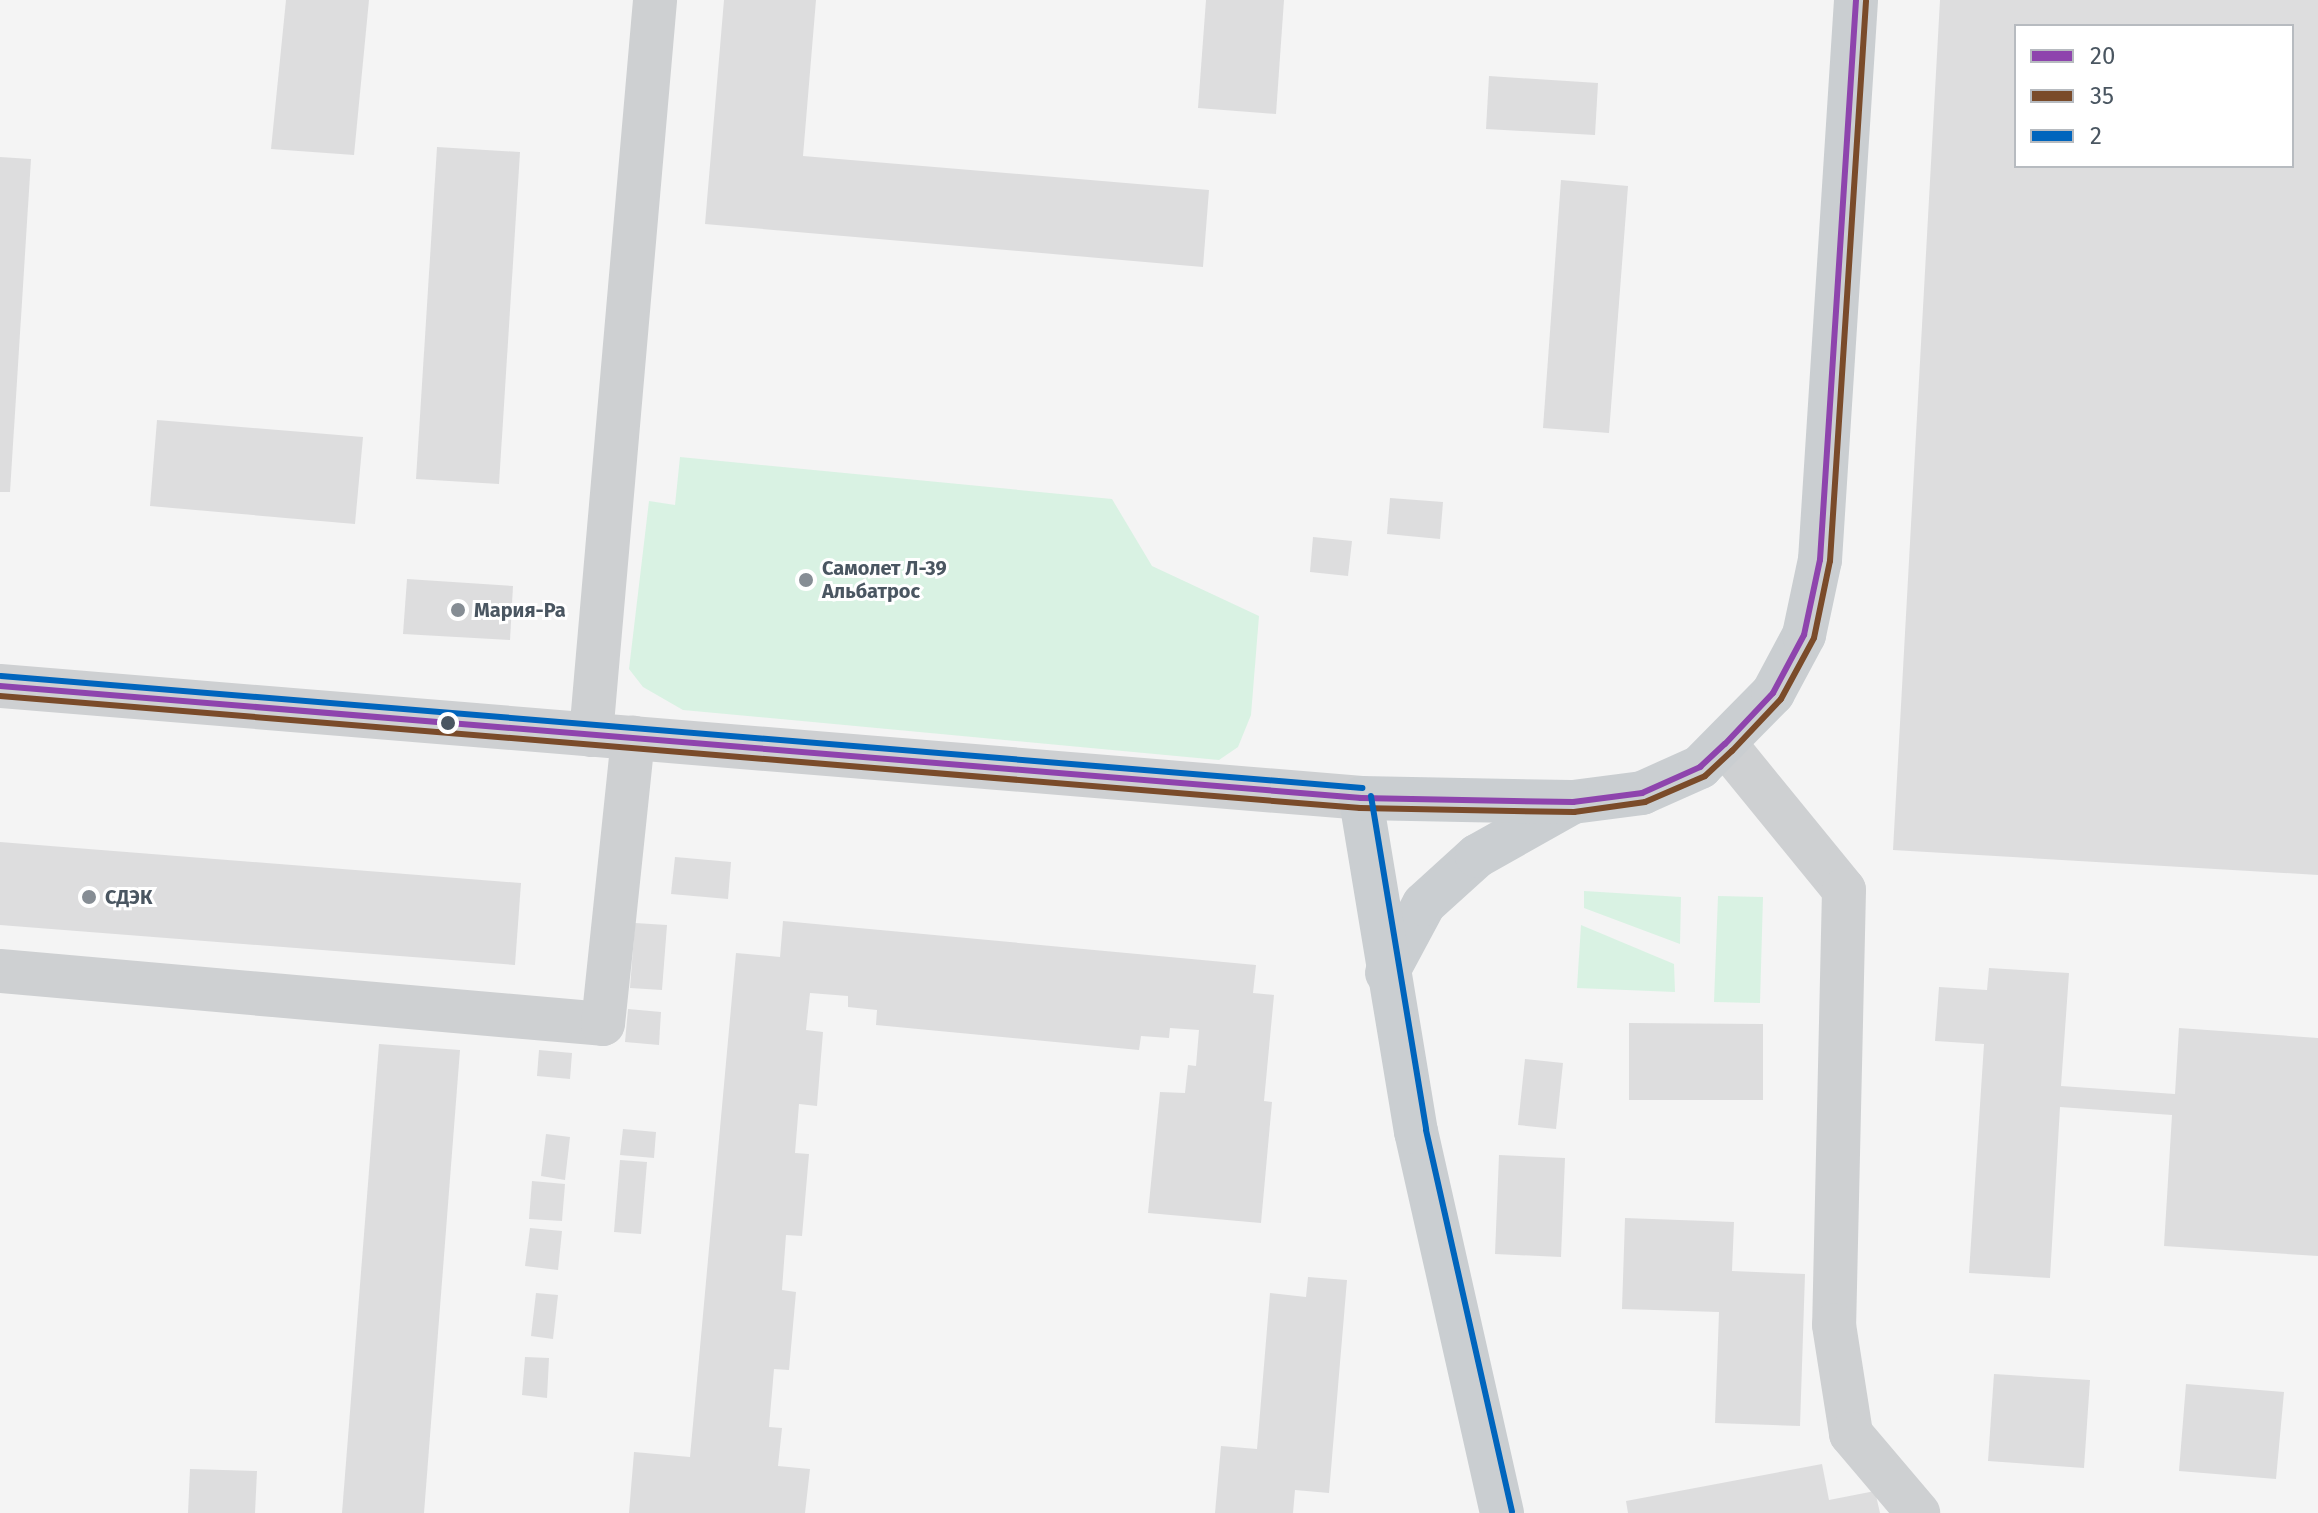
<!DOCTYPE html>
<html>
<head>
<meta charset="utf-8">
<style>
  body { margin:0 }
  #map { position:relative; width:2318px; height:1513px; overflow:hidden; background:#f4f4f4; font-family:"Fira Sans",sans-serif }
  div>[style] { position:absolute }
  .green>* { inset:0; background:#d9f2e3 }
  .building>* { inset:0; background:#ddddde }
  .minor>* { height:44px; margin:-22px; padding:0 22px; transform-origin:22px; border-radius:22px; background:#ced0d2 }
  .major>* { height:44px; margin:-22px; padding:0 22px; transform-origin:22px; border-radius:22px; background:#caced1 }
  .bus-1>* { height:6px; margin:-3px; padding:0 3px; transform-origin:3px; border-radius:3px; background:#8e44ad }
  .bus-2>* { height:6px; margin:-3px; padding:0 3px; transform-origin:3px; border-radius:3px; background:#7a4b2a }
  .bus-3>* { height:6px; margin:-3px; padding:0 3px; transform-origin:3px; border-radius:3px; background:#0065bd }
  .dots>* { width:22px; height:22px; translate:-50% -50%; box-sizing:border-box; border:4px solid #fff; border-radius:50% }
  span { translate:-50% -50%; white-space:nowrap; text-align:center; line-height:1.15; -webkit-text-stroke:6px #fff; paint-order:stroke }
  .poi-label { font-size:20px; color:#4a5661; font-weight:700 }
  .left { translate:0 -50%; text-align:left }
  .legend { position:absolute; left:2014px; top:24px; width:280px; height:144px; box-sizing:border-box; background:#fff; border:2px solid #b7bbc0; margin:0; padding:10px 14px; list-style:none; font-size:24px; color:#4a5661 }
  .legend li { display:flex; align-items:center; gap:16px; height:40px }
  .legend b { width:40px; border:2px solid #b7bbc0 }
</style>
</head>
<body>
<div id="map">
  <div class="green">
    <i style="clip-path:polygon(680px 457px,1112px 499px,1152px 566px,1259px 616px,1251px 715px,1238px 747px,1219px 760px,683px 710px,643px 687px,629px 669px,649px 501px,675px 505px)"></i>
    <i style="clip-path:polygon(1584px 891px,1681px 897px,1680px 944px,1584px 908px)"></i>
    <i style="clip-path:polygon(1718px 896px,1763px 897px,1760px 1003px,1714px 1002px)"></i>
    <i style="clip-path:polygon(1581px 925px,1674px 964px,1675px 992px,1577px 988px)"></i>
  </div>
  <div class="building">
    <i style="clip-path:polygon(286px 0,369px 0,354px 155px,271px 149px)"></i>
    <i style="clip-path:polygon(724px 0,816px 0,803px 156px,1209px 190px,1203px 267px,705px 224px)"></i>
    <i style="clip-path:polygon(1206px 0,1284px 0,1276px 114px,1198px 108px)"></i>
    <i style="clip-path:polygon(evenodd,1940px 0,2318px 0,2318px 875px,1893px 850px,1940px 0,2016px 26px,2292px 26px,2292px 166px,2016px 166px,2016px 26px)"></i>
    <i style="clip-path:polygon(1489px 76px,1598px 83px,1595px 135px,1486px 129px)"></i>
    <i style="clip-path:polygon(437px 147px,520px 152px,499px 484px,416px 479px)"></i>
    <i style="clip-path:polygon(0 157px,31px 159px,10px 492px,0 492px)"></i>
    <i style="clip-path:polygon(1561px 180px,1628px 186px,1609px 433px,1543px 428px)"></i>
    <i style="clip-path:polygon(157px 420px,363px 437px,355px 524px,150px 506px)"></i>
    <i style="clip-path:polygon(1390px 498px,1443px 502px,1440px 539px,1387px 534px)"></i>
    <i style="clip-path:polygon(1313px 537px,1352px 541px,1348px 576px,1310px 572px)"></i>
    <i style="clip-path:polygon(407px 579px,513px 586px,510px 640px,403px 634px)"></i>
    <i style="clip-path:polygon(0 842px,521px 883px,515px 965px,0 925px)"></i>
    <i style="clip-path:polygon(675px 857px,731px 862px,728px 899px,671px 894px)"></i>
    <i style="clip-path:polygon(783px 921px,1256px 965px,1253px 993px,1274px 995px,1264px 1101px,1272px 1102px,1261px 1223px,1148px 1213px,1160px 1092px,1185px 1093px,1188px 1065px,1196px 1066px,1199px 1030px,1170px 1028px,1169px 1038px,1141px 1036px,1139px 1050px,876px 1025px,877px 1010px,848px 1007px,848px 996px,810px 993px,806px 1030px,823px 1032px,817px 1106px,799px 1104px,795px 1153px,809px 1154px,802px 1236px,786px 1235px,782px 1290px,796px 1292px,789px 1370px,774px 1369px,769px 1427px,782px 1428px,778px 1466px,810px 1469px,805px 1513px,629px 1513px,634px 1452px,690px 1457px,736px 953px,780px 957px)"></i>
    <i style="clip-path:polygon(635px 923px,667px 925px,662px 990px,630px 988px)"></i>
    <i style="clip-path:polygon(1989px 968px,2069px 973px,2061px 1086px,2175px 1094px,2179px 1028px,2318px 1038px,2318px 1256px,2164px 1246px,2172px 1115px,2060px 1107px,2050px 1278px,1969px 1273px,1984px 1044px,1935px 1041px,1939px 987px,1987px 990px)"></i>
    <i style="clip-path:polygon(628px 1009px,661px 1012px,659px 1045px,625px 1042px)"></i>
    <i style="clip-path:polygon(1629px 1023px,1763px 1024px,1763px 1100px,1629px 1100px)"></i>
    <i style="clip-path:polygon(379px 1044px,460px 1050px,424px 1513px,342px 1513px)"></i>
    <i style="clip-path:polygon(539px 1050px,572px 1053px,570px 1079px,537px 1076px)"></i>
    <i style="clip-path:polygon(1525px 1059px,1563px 1063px,1556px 1129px,1518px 1125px)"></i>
    <i style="clip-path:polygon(623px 1129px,656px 1132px,654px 1158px,620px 1155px)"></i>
    <i style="clip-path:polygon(546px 1134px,570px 1137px,565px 1180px,541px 1176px)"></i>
    <i style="clip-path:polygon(1499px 1155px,1565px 1158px,1561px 1257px,1495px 1254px)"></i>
    <i style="clip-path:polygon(620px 1160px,647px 1162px,641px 1234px,614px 1232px)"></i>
    <i style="clip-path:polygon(532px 1181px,565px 1184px,562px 1221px,529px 1219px)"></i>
    <i style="clip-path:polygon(1625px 1218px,1734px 1222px,1732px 1271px,1805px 1274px,1800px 1426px,1715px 1423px,1719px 1312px,1622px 1309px)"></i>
    <i style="clip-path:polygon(530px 1228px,562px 1231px,558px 1270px,525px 1266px)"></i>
    <i style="clip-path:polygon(1308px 1277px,1347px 1280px,1329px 1493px,1295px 1490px,1293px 1513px,1215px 1513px,1221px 1446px,1257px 1449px,1270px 1293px,1306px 1297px)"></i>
    <i style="clip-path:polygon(536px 1293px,558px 1295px,553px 1339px,531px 1336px)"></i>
    <i style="clip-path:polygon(525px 1357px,549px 1358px,547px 1398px,522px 1395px)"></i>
    <i style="clip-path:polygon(1994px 1374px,2090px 1380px,2084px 1468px,1988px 1461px)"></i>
    <i style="clip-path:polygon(2186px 1384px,2284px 1392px,2276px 1479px,2179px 1471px)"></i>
    <i style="clip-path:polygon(1822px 1464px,1829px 1500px,1875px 1491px,1880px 1513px,1628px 1513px,1626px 1501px)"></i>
    <i style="clip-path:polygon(190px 1469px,257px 1471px,255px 1513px,188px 1513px)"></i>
  </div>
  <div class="minor">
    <i style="left:0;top:686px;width:1366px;rotate:4.7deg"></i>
    <i style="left:591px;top:735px;width:738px;rotate:-85.02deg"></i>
    <i style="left:1725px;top:744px;width:188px;rotate:50.8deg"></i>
    <i style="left:1844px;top:890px;width:435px;rotate:91.3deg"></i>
    <i style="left:1834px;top:1325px;width:110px;rotate:81.1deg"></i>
    <i style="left:1851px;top:1434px;width:104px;rotate:49.7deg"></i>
    <i style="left:0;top:971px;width:605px;rotate:5.02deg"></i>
    <i style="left:603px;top:1024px;width:288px;rotate:-84deg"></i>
  </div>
  <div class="major">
    <i style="left:1387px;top:973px;width:78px;rotate:-61.8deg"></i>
    <i style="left:1424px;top:904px;width:72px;rotate:-42.2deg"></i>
    <i style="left:1477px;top:856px;width:110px;rotate:-29.4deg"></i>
    <i style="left:1573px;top:802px;width:70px;rotate:-7.4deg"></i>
    <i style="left:1642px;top:793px;width:64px;rotate:-24.1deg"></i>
    <i style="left:1700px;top:767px;width:104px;rotate:-45.4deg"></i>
    <i style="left:1773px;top:693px;width:66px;rotate:-61.9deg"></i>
    <i style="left:1804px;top:635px;width:77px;rotate:-78deg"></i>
    <i style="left:1820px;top:560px;width:561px;rotate:-86.32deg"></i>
    <i style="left:1502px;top:1513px;width:391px;rotate:-102.7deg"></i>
    <i style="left:1416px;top:1132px;width:338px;rotate:-99.4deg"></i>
    <i style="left:1361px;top:798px;width:210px;rotate:1.1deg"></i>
  </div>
  <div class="bus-1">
    <i style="left:0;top:686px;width:1366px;rotate:4.7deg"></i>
    <i style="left:1361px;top:798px;width:212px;rotate:1.1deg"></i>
    <i style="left:1573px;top:802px;width:70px;rotate:-7.4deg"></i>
    <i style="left:1642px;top:793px;width:64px;rotate:-24.1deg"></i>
    <i style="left:1700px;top:767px;width:34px;rotate:-43deg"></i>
    <i style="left:1725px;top:744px;width:70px;rotate:-46.7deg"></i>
    <i style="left:1773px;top:693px;width:66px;rotate:-61.9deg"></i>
    <i style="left:1804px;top:635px;width:77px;rotate:-78deg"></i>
    <i style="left:1820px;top:560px;width:561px;rotate:-86.32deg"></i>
  </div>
  <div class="bus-2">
    <i style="left:0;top:696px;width:1365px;rotate:4.71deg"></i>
    <i style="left:1360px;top:808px;width:214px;rotate:1.1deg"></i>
    <i style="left:1574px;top:812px;width:72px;rotate:-8deg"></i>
    <i style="left:1645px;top:802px;width:65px;rotate:-23.4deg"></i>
    <i style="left:1705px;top:776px;width:37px;rotate:-43deg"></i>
    <i style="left:1732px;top:751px;width:71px;rotate:-46.7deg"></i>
    <i style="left:1781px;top:699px;width:69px;rotate:-61.6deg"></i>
    <i style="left:1814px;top:638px;width:79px;rotate:-78.3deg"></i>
    <i style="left:1830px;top:561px;width:561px;rotate:-86.32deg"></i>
  </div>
  <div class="bus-3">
    <i style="left:1px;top:676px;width:1366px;rotate:4.7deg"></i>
    <i style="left:1371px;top:796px;width:338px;rotate:80.6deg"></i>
    <i style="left:1426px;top:1130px;width:391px;rotate:77.3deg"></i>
  </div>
  <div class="dots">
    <i style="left:806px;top:580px;background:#868d94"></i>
    <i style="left:458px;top:610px;background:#868d94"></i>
    <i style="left:448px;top:723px;background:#4a5661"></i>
    <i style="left:89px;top:897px;background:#868d94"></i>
  </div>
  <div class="poi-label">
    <span class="left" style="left:822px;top:580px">Самолет Л-39<br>Альбатрос</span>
    <span class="left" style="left:474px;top:610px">Мария-Ра</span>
    <span class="left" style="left:105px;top:897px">СДЭК</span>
  </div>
  <ul class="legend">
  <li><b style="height:10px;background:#8e44ad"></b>20</li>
  <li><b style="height:10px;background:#7a4b2a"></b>35</li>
  <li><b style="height:10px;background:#0065bd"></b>2</li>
  </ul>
</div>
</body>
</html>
